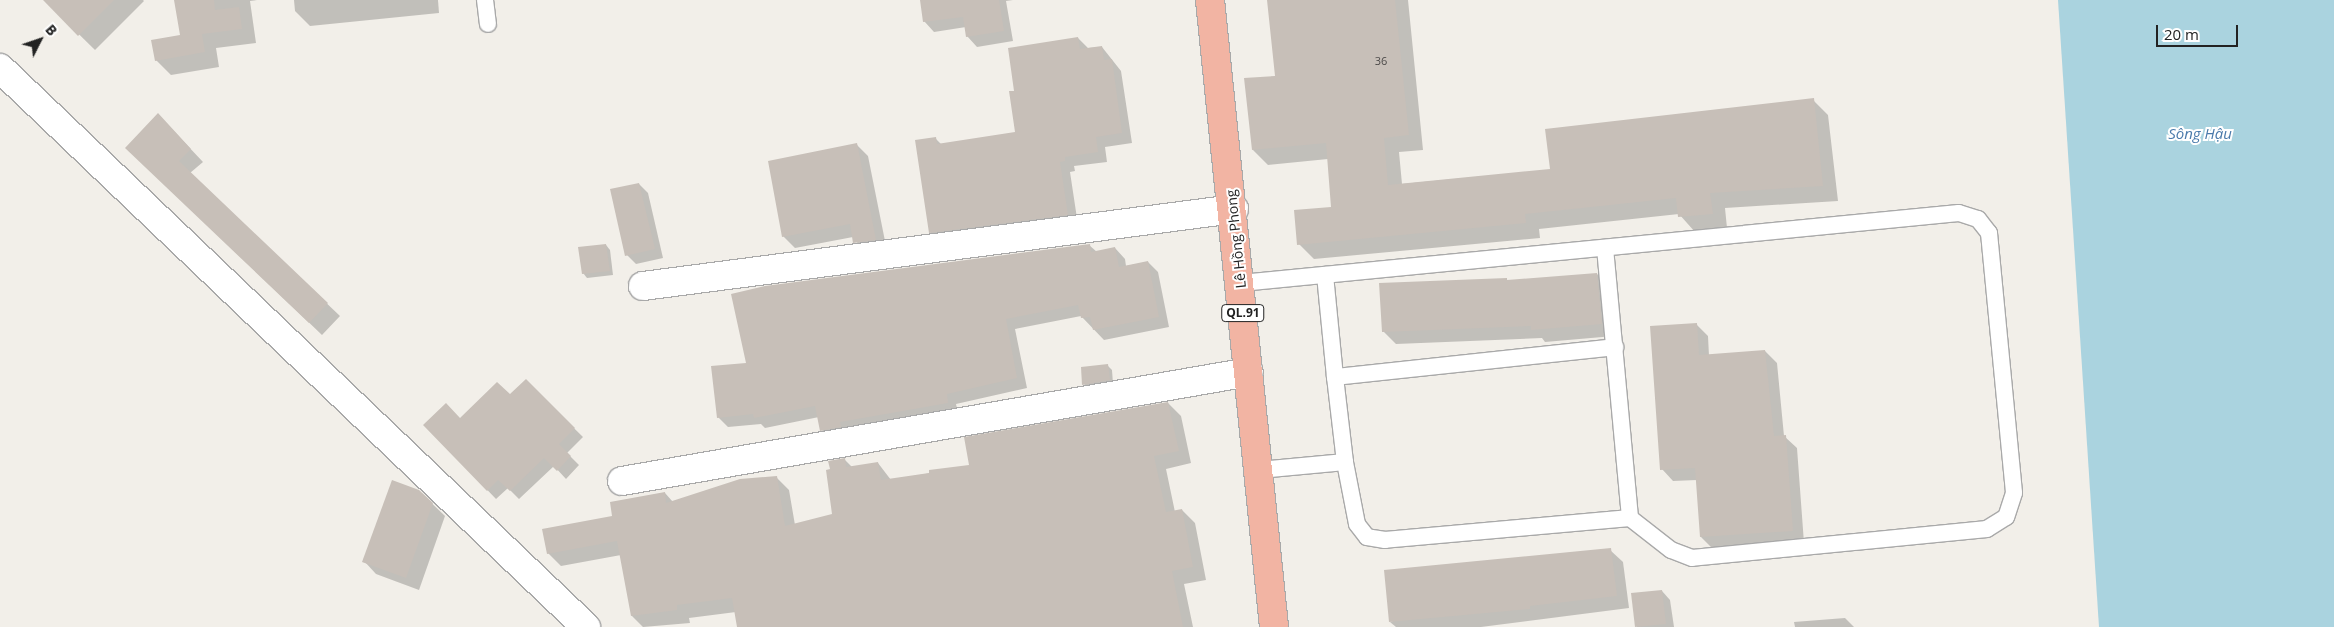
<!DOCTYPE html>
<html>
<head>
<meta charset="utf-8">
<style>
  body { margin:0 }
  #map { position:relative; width:2334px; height:627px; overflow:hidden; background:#f2efe9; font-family:"Open Sans",sans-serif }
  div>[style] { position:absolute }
  .water>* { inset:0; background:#aad3df }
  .shadow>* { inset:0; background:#0003 }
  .building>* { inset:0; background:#c7bfb8 }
  .roads { filter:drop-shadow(1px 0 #a9a9a9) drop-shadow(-1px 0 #a9a9a9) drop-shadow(0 1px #a9a9a9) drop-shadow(0 -1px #a9a9a9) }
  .service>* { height:16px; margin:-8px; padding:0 8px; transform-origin:8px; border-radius:8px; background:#fff }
  .minor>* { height:28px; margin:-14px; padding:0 14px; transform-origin:14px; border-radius:14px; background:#fff }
  .trunk>* { height:28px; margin:-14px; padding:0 14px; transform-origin:14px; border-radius:14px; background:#f2b4a3 }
  span { translate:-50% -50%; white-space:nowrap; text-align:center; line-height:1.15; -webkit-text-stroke:4px #fff; paint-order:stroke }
  .number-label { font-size:11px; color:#4b4948 }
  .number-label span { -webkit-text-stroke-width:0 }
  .shield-label span { padding:1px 4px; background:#fff; border:1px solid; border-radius:4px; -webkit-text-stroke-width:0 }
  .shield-label { font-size:12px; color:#222; font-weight:700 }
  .street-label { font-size:14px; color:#222 }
  .water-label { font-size:15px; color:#4a7aab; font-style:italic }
  .north { position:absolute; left:15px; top:15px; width:50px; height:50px; -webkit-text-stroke:4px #fff; paint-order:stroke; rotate:49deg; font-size:14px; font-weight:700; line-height:20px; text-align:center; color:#222 }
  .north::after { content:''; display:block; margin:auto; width:18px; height:22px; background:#222; clip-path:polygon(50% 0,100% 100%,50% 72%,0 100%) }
  .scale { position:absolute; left:2156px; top:25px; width:82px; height:22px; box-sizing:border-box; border:2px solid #222; border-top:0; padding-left:6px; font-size:15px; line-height:18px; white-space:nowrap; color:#222; -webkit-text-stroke:4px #fff; paint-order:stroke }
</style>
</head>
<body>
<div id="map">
  <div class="water">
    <i style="clip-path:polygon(2058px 0,2334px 0,2334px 627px,2099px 627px)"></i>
  </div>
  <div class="shadow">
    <i style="clip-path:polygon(44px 0,143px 0,144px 1px,95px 50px)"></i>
    <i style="clip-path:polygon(175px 0,257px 0,250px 1px,256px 43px,216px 48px,219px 67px,171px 75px,156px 60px,181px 36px)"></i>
    <i style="clip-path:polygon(294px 0,438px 0,439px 13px,310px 26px,295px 11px)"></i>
    <i style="clip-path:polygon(921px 0,1013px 0,1006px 1px,1013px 41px,977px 47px,967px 36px,966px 27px,934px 32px,924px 21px)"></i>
    <i style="clip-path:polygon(1268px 0,1408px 0,1423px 150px,1399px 152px,1402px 184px,1551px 170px,1813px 100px,1828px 115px,1838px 201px,1725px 208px,1727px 228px,1695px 232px,1679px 214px,1539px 229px,1540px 238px,1314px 259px,1299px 244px,1332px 208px,1328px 159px,1268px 165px,1253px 150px,1276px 77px)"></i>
    <i style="clip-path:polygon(1078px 38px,1088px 48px,1102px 47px,1121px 71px,1132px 143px,1105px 147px,1107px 162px,1074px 166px,1075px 171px,1070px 172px,1078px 225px,940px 243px,930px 232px,936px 139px,942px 145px,1016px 133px,1015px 92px)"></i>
    <i style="clip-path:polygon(170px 127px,203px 162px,190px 173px,340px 316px,322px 335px,139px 160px)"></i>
    <i style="clip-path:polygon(857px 145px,868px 156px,887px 251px,866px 254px,853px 237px,795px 248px,783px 236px)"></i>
    <i style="clip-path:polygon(639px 184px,648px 193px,663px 258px,636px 264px,627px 255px)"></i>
    <i style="clip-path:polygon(606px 245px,610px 250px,613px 275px,587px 278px,583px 273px)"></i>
    <i style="clip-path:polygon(1089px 245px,1097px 252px,1115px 248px,1125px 259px,1126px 266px,1148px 262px,1158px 272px,1169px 327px,1104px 340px,1081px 316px,1015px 329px,1027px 388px,956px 404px,958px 413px,832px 440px,822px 430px,819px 417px,765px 428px,761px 424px,728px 427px,718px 417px,747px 364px)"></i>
    <i style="clip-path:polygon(1597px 274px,1610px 287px,1614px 336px,1545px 342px,1542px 338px,1396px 344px,1383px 331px,1506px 279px,1509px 281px)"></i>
    <i style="clip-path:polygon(1696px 324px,1708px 336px,1709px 356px,1765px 351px,1777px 363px,1784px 436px,1797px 448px,1804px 543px,1713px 549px,1701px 537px,1697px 480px,1673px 481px,1662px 469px)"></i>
    <i style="clip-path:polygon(1108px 366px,1112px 370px,1113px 384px,1088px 389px,1084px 385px)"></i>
    <i style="clip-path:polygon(526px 381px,583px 437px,567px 453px,579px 465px,566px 479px,554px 466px,519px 499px,508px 488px,496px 499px,425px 425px,461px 420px,510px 396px)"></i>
    <i style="clip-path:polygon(1168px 403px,1181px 416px,1191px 463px,1166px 469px,1175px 512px,1182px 510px,1195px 523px,1206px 580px,1184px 584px,1193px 627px,739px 627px,736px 612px,689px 618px,690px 623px,643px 627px,632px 616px,621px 555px,561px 566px,548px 553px,665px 493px,673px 502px,776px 477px,789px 490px,795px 525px,833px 515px,831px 470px,844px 459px,852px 467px,878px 463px,891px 480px,971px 466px)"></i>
    <i style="clip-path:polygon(419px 491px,445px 516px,419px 590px,376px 574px,364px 561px)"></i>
    <i style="clip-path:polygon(1610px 550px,1623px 562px,1629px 608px,1481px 627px,1396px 627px,1390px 622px)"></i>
    <i style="clip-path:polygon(1662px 591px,1670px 600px,1674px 627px,1637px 627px,1633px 594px)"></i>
    <i style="clip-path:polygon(1845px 618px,1854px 627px,1795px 627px,1794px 622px)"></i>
  </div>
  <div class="building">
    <i style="clip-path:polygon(43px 0,114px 0,78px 36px)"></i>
    <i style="clip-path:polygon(174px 0,214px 0,215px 10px,239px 7px,242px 29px,202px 34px,205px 52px,155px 61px,151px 40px,180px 35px)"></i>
    <i style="clip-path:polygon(920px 0,999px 0,1004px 31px,966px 37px,963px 17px,923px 22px)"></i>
    <i style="clip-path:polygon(1267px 0,1395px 0,1409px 135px,1384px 138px,1388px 185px,1550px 169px,1545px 129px,1814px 98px,1823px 186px,1710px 193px,1713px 214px,1678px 217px,1676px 198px,1525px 214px,1526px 223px,1297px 245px,1294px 210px,1331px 207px,1326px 143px,1252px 150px,1244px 78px,1275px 76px)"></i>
    <i style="clip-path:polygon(1078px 37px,1080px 49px,1102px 46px,1104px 60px,1112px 59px,1122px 133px,1096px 137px,1098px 152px,1065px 157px,1065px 161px,1060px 162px,1068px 215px,929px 233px,915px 140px,936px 137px,937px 144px,1015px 132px,1009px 91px,1014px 91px,1008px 48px)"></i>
    <i style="clip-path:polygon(158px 113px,191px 149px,179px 161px,328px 303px,309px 323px,125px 148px)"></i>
    <i style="clip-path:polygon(857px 143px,876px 240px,853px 243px,850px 224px,782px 237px,768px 161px)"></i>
    <i style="clip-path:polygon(639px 183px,655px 249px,625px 256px,610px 189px)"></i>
    <i style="clip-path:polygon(606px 244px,610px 271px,582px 274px,578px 247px)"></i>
    <i style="clip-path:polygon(1090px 244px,1091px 252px,1115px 247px,1119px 267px,1148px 261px,1159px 317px,1093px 330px,1090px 317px,1081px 318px,1078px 305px,1006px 319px,1017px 378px,947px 394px,948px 403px,840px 422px,841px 427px,820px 431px,815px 406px,754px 418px,753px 414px,717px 418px,711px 366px,746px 363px,731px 294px,765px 286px)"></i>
    <i style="clip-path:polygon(1597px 273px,1602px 324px,1531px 330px,1531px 326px,1382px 332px,1379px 283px,1507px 278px,1507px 280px)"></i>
    <i style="clip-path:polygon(1697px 323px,1699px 355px,1765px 350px,1774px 436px,1786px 435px,1793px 531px,1700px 537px,1695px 468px,1660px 470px,1650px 326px)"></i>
    <i style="clip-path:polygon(1108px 364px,1110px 380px,1082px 385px,1081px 367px)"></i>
    <i style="clip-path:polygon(526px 379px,575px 428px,559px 444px,571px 456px,557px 471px,544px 458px,510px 491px,498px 480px,487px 491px,423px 425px,446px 403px,460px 418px,497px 382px,510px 394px)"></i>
    <i style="clip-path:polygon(1168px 402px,1179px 451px,1154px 456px,1166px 512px,1182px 509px,1193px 567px,1172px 571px,1183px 627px,737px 627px,732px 598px,677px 605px,677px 610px,631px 616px,617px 541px,547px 554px,542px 529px,612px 516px,610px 502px,665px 492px,666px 503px,740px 479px,777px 476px,785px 526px,832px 514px,826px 470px,830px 469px,828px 461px,845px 458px,846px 467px,878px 462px,881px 480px,929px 473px,929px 470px,969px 465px,964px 437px)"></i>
    <i style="clip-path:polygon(392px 480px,419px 490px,433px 503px,406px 578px,362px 562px)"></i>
    <i style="clip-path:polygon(1611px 548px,1617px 596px,1530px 606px,1530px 609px,1389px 622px,1384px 570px)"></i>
    <i style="clip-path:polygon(1662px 590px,1666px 624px,1635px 627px,1631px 593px)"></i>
  </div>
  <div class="roads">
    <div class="service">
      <i style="left:485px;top:0;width:24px;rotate:83deg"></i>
      <i style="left:1605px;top:248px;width:271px;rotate:84.7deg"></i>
      <i style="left:1325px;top:275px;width:102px;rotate:84.4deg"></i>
      <i style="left:1241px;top:283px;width:721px;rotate:-5.57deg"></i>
      <i style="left:1959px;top:213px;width:20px;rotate:18deg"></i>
      <i style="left:1978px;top:219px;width:18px;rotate:52deg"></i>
      <i style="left:1989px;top:233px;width:261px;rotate:84.5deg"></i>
      <i style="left:2014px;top:493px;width:25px;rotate:108deg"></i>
      <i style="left:2006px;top:517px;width:22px;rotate:148deg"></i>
      <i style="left:1987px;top:529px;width:296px;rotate:174.4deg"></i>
      <i style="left:1692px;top:558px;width:22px;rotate:-159deg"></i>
      <i style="left:1671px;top:550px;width:52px;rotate:-142deg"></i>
      <i style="left:1630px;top:518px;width:246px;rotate:174.9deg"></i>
      <i style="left:1385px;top:540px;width:18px;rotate:-171deg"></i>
      <i style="left:1367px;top:537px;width:16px;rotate:-128deg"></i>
      <i style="left:1357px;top:524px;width:63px;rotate:-101deg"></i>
      <i style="left:1345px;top:462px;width:86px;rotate:174.7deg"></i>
      <i style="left:1345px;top:462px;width:86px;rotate:-96.7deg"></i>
      <i style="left:1335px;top:377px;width:282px;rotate:-6.1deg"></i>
    </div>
    <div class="minor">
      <i style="left:0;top:68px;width:810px;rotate:43.65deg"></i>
      <i style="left:643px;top:286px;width:596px;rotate:-7.42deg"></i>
      <i style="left:622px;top:481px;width:636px;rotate:-9.86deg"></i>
    </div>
    <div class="trunk">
      <i style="left:1210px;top:0;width:630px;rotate:84.17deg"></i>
    </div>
  </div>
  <div class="number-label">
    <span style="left:1381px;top:61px">36</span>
  </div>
  <div class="shield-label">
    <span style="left:1243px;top:313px">QL.91</span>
  </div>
  <div class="street-label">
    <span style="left:1236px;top:239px;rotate:-96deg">Lê Hồng Phong</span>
  </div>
  <div class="water-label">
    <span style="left:2200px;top:134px">Sông Hậu</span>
  </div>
  <div class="north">B</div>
  <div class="scale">20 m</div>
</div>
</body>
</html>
